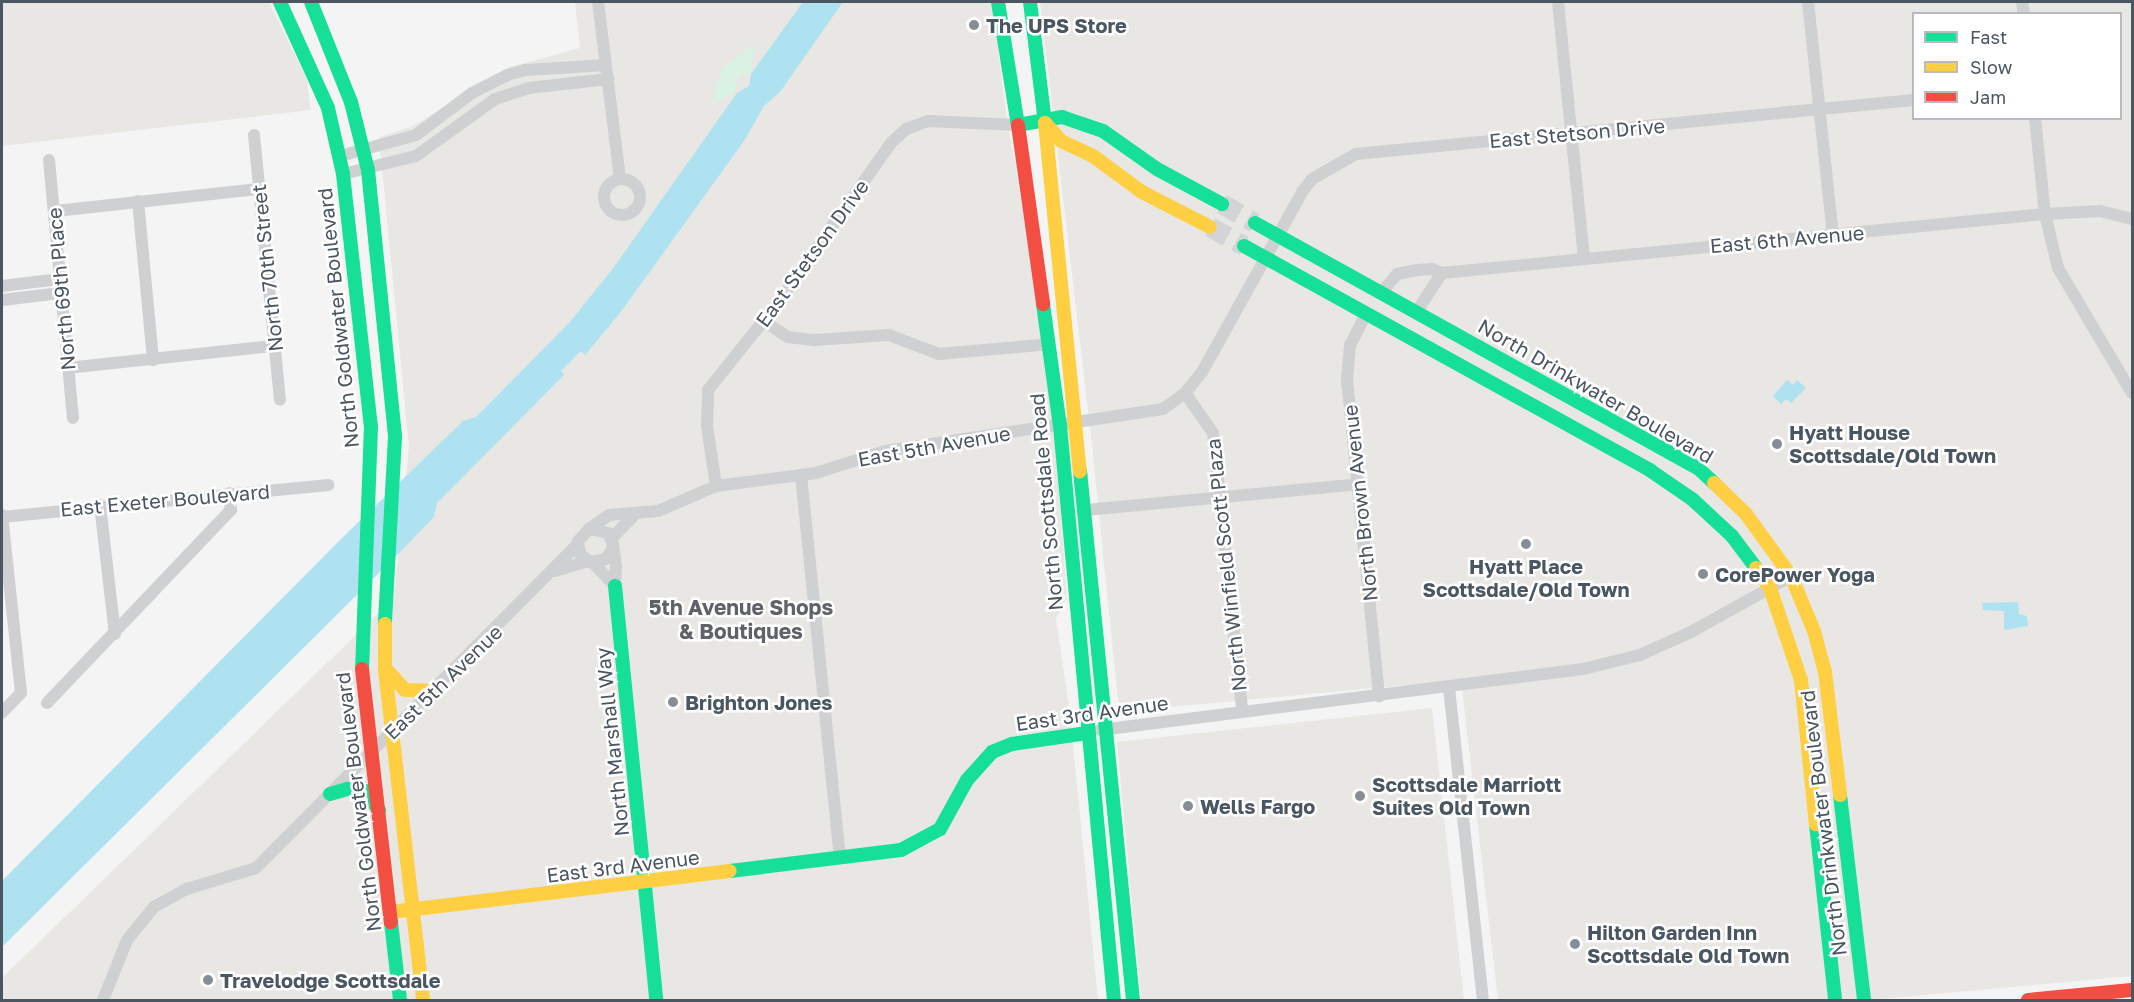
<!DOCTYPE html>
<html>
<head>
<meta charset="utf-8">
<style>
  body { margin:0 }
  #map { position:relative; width:2134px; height:1002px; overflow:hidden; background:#f4f4f4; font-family:"Golos Text",sans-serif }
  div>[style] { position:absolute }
  .commercial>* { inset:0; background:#e8e7e3 }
  .green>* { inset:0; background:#d9f2e3 }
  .water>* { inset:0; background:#aee2f0 }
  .primary-tunnel>* { height:20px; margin-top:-10px; transform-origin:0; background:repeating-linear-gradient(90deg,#d2d4d7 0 20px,transparent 0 30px) }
  .street>* { height:12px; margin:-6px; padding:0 6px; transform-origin:6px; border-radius:6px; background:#ced0d2 }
  .street>.ring { margin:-6px; padding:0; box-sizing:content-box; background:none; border:12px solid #ced0d2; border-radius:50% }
  .fast>* { height:14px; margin:-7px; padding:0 7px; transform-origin:7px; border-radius:7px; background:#16e098 }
  .slow>* { height:14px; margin:-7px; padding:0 7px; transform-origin:7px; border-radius:7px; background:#ffcf43 }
  .jam>* { height:14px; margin:-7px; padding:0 7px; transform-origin:7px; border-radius:7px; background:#f24e42 }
  .dots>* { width:16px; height:16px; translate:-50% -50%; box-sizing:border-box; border:3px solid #fff; border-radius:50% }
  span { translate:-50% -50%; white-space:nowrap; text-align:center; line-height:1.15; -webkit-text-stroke:5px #fff; paint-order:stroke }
  .poi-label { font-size:20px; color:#4a5661; font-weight:700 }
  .left { translate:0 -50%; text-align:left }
  .street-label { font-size:20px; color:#4a5661 }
  .neighbourhood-label { font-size:21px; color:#5f6368; font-weight:700 }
  .frame { position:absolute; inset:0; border:3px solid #4a5661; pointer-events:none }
  .legend { position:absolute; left:1912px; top:12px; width:210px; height:108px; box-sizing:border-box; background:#fff; border:2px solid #b7bbc0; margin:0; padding:8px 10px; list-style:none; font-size:18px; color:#4a5661 }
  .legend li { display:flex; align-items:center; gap:12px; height:30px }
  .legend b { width:30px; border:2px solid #b7bbc0 }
</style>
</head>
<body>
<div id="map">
  <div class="commercial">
    <i style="clip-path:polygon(2px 2px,269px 2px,307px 80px,311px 110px,2px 146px)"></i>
    <i style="clip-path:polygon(575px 2px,992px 2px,1006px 113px,1043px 328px,1056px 451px,1067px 598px,1056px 619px,1070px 713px,1098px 1000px,2px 1000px,2px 978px,394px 598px,409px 447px,379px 137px,411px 127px,510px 67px,580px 48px)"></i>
    <i style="clip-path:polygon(evenodd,1040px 2px,2132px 2px,2132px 976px,1870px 1000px,1498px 1000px,1461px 680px,1128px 711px,1118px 701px,1092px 444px,1040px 2px,1914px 14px,2120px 14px,2120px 118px,1914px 118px,1914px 14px)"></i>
    <i style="clip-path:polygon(1432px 708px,1464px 1000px,1141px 1000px,1117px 742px)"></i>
  </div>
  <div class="green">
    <i style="clip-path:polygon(754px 44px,751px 72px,739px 75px,735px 93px,711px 105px,723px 67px)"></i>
  </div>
  <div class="water">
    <i style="clip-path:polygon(803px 2px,843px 2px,780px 92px,764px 106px,744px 141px,620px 313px,585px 355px,581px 351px,561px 371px,564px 375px,437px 503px,434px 517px,404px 548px,2px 947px,2px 881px,343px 537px,463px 421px,476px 417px,569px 323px,614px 267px,737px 93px,749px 86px,751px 74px)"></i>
    <i style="clip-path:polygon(1787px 380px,1793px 385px,1797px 380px,1806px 388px,1791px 403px,1786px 399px,1781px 404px,1773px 396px)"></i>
    <i style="clip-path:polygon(2018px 602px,2019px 614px,2027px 616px,2028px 626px,2004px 630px,2004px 611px,1983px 610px,1982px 603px)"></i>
  </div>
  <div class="primary-tunnel">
    <i style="left:1222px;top:204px;width:38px;rotate:30deg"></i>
    <i style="left:1210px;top:227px;width:39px;rotate:29deg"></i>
  </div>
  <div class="street">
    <i style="left:598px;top:2px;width:178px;rotate:82.9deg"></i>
    <i style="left:1558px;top:2px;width:256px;rotate:84.2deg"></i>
    <i style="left:1808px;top:2px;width:234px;rotate:83.9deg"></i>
    <i style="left:2022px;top:2px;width:12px;rotate:81deg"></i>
    <i style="left:2035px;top:118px;width:97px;rotate:84.1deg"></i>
    <i style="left:2045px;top:214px;width:56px;rotate:76.5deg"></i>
    <i style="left:2058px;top:268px;width:145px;rotate:59.4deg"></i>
    <i style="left:254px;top:135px;width:266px;rotate:84.4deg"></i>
    <i style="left:340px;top:156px;width:79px;rotate:-15.4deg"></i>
    <i style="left:416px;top:135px;width:70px;rotate:-36.9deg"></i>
    <i style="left:472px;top:93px;width:39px;rotate:-27deg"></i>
    <i style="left:507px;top:75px;width:20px;rotate:-15deg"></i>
    <i style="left:526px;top:70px;width:80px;rotate:-3.6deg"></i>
    <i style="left:49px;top:160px;width:259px;rotate:84.7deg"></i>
    <i style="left:343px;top:174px;width:75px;rotate:-13.9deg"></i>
    <i style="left:416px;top:156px;width:97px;rotate:-35.8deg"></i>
    <i style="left:495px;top:99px;width:35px;rotate:-18deg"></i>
    <i style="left:528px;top:88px;width:81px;rotate:-6.4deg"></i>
    <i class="ring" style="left:604px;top:179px;width:24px;height:24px"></i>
    <i style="left:138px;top:201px;width:160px;rotate:84.6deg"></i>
    <i style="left:55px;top:211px;width:205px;rotate:-6.2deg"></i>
    <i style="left:2px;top:286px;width:58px;rotate:-6.9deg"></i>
    <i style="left:1382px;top:292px;width:23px;rotate:-50deg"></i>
    <i style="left:1397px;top:274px;width:21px;rotate:-11deg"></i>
    <i style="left:1418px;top:270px;width:14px;rotate:-4deg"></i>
    <i style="left:1432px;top:269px;width:11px;rotate:22deg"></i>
    <i style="left:1442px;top:273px;width:606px;rotate:-5.59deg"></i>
    <i style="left:2045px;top:214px;width:55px;rotate:-3.1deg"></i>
    <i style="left:2100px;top:211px;width:33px;rotate:14deg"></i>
    <i style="left:2px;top:300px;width:59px;rotate:-6.8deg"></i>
    <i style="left:1417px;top:311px;width:45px;rotate:-56.7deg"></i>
    <i style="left:1366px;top:314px;width:35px;rotate:117deg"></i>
    <i style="left:1350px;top:345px;width:35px;rotate:95deg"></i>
    <i style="left:1347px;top:380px;width:318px;rotate:84.2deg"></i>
    <i style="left:764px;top:321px;width:29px;rotate:34deg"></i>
    <i style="left:788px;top:337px;width:26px;rotate:7deg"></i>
    <i style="left:814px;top:340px;width:75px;rotate:-3.8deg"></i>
    <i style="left:889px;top:335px;width:53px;rotate:20.8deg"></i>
    <i style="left:939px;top:354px;width:111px;rotate:-5.1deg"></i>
    <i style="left:67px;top:368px;width:208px;rotate:-6.1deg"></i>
    <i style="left:1185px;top:393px;width:49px;rotate:55deg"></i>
    <i style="left:1213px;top:433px;width:280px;rotate:84deg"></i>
    <i style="left:801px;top:475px;width:385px;rotate:84.2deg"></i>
    <i style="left:716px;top:486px;width:61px;rotate:-98.5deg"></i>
    <i style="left:707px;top:426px;width:36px;rotate:-88deg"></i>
    <i style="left:708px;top:390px;width:110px;rotate:-51.3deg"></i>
    <i style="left:777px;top:304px;width:197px;rotate:-54.7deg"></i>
    <i style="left:891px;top:143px;width:21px;rotate:-43deg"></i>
    <i style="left:906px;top:129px;width:23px;rotate:-20deg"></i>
    <i style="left:928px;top:121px;width:90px;rotate:2.5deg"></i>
    <i style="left:100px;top:505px;width:130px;rotate:83.4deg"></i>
    <i style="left:1086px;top:510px;width:275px;rotate:-5.4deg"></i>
    <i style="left:2px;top:515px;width:179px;rotate:83.9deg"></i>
    <i style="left:21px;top:693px;width:28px;rotate:134deg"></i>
    <i style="left:2px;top:517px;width:328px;rotate:-5.6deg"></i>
    <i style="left:589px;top:529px;width:24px;rotate:-35deg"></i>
    <i style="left:609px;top:515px;width:49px;rotate:-4.7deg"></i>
    <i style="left:658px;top:511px;width:63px;rotate:-23.3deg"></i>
    <i style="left:716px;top:486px;width:101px;rotate:-7.4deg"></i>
    <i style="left:816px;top:473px;width:72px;rotate:-17.7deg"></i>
    <i style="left:885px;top:451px;width:281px;rotate:-8.6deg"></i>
    <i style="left:1163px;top:409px;width:27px;rotate:-36deg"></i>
    <i style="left:1185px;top:393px;width:27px;rotate:-51deg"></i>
    <i style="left:1202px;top:372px;width:206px;rotate:-60.9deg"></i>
    <i style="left:1302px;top:192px;width:16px;rotate:-52deg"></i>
    <i style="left:1312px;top:179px;width:51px;rotate:-29.6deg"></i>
    <i style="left:1356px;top:154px;width:561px;rotate:-5.53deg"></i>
    <i style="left:611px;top:539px;width:33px;rotate:-46deg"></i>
    <i style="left:613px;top:548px;width:13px;rotate:122deg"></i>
    <i style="left:606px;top:559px;width:16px;rotate:169deg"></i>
    <i style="left:590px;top:562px;width:13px;rotate:-141deg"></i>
    <i style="left:580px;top:554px;width:13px;rotate:-99deg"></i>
    <i style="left:578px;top:541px;width:16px;rotate:-47deg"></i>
    <i style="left:589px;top:529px;width:19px;rotate:12deg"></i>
    <i style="left:608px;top:533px;width:12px;rotate:66deg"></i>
    <i style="left:613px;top:544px;width:22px;rotate:82deg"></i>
    <i style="left:616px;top:566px;width:20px;rotate:93deg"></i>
    <i style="left:593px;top:563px;width:32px;rotate:46deg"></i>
    <i style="left:555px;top:571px;width:34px;rotate:-17deg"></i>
    <i style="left:1449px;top:688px;width:314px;rotate:83.8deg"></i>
    <i style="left:47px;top:703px;width:267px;rotate:-46.4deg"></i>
    <i style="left:231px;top:510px;width:17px;rotate:-97deg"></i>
    <i style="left:1100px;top:730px;width:487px;rotate:-7.2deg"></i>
    <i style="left:1583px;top:669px;width:59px;rotate:-13.8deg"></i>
    <i style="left:1640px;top:655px;width:56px;rotate:-24.3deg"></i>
    <i style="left:1691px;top:632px;width:115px;rotate:-29.2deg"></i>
    <i style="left:103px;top:1000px;width:65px;rotate:-68.2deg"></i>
    <i style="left:127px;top:940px;width:43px;rotate:-50.7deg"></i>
    <i style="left:154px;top:907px;width:38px;rotate:-29deg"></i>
    <i style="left:187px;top:889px;width:72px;rotate:-16.9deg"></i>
    <i style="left:256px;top:868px;width:457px;rotate:-45.2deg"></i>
  </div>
  <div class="fast">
    <i style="left:280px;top:2px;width:116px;rotate:65.6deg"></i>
    <i style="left:328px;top:108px;width:68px;rotate:77.2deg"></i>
    <i style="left:343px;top:174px;width:254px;rotate:83.7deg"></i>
    <i style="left:371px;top:426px;width:243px;rotate:92.1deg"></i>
    <i style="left:311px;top:2px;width:108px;rotate:68.2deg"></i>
    <i style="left:351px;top:102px;width:70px;rotate:76deg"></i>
    <i style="left:368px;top:170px;width:268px;rotate:84.2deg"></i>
    <i style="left:395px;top:437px;width:187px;rotate:93.1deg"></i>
    <i style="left:998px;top:2px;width:125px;rotate:80.8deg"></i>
    <i style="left:1018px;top:125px;width:45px;rotate:-10.3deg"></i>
    <i style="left:1062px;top:117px;width:43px;rotate:18.9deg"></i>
    <i style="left:1103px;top:131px;width:66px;rotate:35.1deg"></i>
    <i style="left:1157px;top:169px;width:74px;rotate:28.3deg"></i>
    <i style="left:1030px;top:2px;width:122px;rotate:82.9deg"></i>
    <i style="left:1255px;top:223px;width:508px;rotate:28.99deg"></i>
    <i style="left:1699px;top:469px;width:21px;rotate:43deg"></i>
    <i style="left:1244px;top:246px;width:465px;rotate:28.9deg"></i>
    <i style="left:1651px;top:471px;width:50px;rotate:34.3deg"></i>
    <i style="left:1692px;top:499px;width:54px;rotate:42.8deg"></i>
    <i style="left:1732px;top:536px;width:40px;rotate:53deg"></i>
    <i style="left:1043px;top:304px;width:123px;rotate:82.1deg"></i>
    <i style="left:1060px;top:426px;width:577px;rotate:84.63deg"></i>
    <i style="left:1080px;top:471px;width:532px;rotate:84.28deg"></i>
    <i style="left:615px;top:586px;width:416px;rotate:84.3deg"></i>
    <i style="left:330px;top:794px;width:19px;rotate:-16deg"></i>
    <i style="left:348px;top:789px;width:17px;rotate:7deg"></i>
    <i style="left:365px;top:791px;width:24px;rotate:54deg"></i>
    <i style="left:1840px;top:795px;width:206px;rotate:83.3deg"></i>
    <i style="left:1816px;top:824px;width:177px;rotate:83.8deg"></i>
    <i style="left:730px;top:871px;width:172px;rotate:-7deg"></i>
    <i style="left:901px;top:850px;width:44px;rotate:-28.3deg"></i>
    <i style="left:940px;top:829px;width:56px;rotate:-61.1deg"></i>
    <i style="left:967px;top:780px;width:38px;rotate:-48deg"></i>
    <i style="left:992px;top:752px;width:22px;rotate:-22deg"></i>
    <i style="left:1012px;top:744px;width:76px;rotate:-8.3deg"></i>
    <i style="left:391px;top:922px;width:79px;rotate:83.4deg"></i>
  </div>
  <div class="slow">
    <i style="left:1045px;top:123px;width:350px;rotate:84.3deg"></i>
    <i style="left:1045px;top:123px;width:24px;rotate:48deg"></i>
    <i style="left:1061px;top:141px;width:35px;rotate:25deg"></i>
    <i style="left:1093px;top:156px;width:61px;rotate:36.3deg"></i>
    <i style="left:1142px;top:192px;width:76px;rotate:27.2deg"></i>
    <i style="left:1714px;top:483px;width:45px;rotate:44.1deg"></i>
    <i style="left:1746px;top:514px;width:77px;rotate:54deg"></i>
    <i style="left:1791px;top:576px;width:60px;rotate:67.3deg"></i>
    <i style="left:1814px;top:631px;width:42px;rotate:75deg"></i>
    <i style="left:1825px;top:672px;width:124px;rotate:83deg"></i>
    <i style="left:1756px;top:568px;width:24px;rotate:55deg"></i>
    <i style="left:1770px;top:588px;width:97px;rotate:71.4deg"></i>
    <i style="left:1801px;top:680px;width:145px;rotate:84.1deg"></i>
    <i style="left:385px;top:624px;width:46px;rotate:90deg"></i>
    <i style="left:385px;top:670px;width:332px;rotate:83.4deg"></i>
    <i style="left:386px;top:669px;width:28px;rotate:48deg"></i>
    <i style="left:405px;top:690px;width:28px;rotate:2deg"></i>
    <i style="left:391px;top:912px;width:341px;rotate:-6.9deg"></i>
  </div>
  <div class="jam">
    <i style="left:1018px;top:125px;width:181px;rotate:82deg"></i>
    <i style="left:362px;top:669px;width:255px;rotate:83.5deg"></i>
    <i style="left:2028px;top:1000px;width:104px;rotate:-5.5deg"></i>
  </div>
  <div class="dots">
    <i style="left:974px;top:25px;background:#868d94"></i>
    <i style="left:1777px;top:444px;background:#868d94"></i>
    <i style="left:1526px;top:544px;background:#868d94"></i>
    <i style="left:1703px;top:574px;background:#868d94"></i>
    <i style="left:673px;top:702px;background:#868d94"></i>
    <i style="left:1360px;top:796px;background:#868d94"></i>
    <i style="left:1188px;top:806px;background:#868d94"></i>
    <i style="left:1575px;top:944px;background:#868d94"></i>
    <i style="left:208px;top:980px;background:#868d94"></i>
  </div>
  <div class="poi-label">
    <span class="left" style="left:986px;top:25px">The UPS Store</span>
    <span class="left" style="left:1789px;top:444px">Hyatt House<br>Scottsdale/Old Town</span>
    <span style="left:1526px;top:578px">Hyatt Place<br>Scottsdale/Old Town</span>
    <span class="left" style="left:1715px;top:574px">CorePower Yoga</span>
    <span class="left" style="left:685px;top:702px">Brighton Jones</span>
    <span class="left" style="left:1372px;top:796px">Scottsdale Marriott<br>Suites Old Town</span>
    <span class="left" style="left:1200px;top:806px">Wells Fargo</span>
    <span class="left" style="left:1587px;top:944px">Hilton Garden Inn<br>Scottsdale Old Town</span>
    <span class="left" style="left:220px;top:980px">Travelodge Scottsdale</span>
  </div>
  <div class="street-label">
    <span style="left:1577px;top:133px;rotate:-5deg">East Stetson Drive</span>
    <span style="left:1787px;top:239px;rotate:-5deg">East 6th Avenue</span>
    <span style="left:812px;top:253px;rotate:-54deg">East Stetson Drive</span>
    <span style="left:267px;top:268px;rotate:-96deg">North 70th Street</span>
    <span style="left:61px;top:289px;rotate:-95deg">North 69th Place</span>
    <span style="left:338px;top:318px;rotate:-96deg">North Goldwater Boulevard</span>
    <span style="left:1596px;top:391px;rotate:30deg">North Drinkwater Boulevard</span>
    <span style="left:934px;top:446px;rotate:-10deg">East 5th Avenue</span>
    <span style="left:165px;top:500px;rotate:-5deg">East Exeter Boulevard</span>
    <span style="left:1046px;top:502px;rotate:-95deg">North Scottsdale Road</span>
    <span style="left:1360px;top:503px;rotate:-96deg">North Brown Avenue</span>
    <span style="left:1226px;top:565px;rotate:-96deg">North Winfield Scott Plaza</span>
    <span style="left:443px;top:682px;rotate:-44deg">East 5th Avenue</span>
    <span style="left:1092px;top:713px;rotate:-8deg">East 3rd Avenue</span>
    <span style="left:612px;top:742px;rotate:-96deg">North Marshall Way</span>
    <span style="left:358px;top:802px;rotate:-97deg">North Goldwater Boulevard</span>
    <span style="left:1823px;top:823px;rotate:-97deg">North Drinkwater Boulevard</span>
    <span style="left:623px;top:866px;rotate:-7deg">East 3rd Avenue</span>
  </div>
  <div class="neighbourhood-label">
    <span style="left:741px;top:619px">5th Avenue Shops<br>&amp; Boutiques</span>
  </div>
  <div class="frame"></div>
  <ul class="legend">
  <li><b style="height:8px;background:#16e098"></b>Fast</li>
  <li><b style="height:8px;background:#ffcf43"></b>Slow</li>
  <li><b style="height:8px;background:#f24e42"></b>Jam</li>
  </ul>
</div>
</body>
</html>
